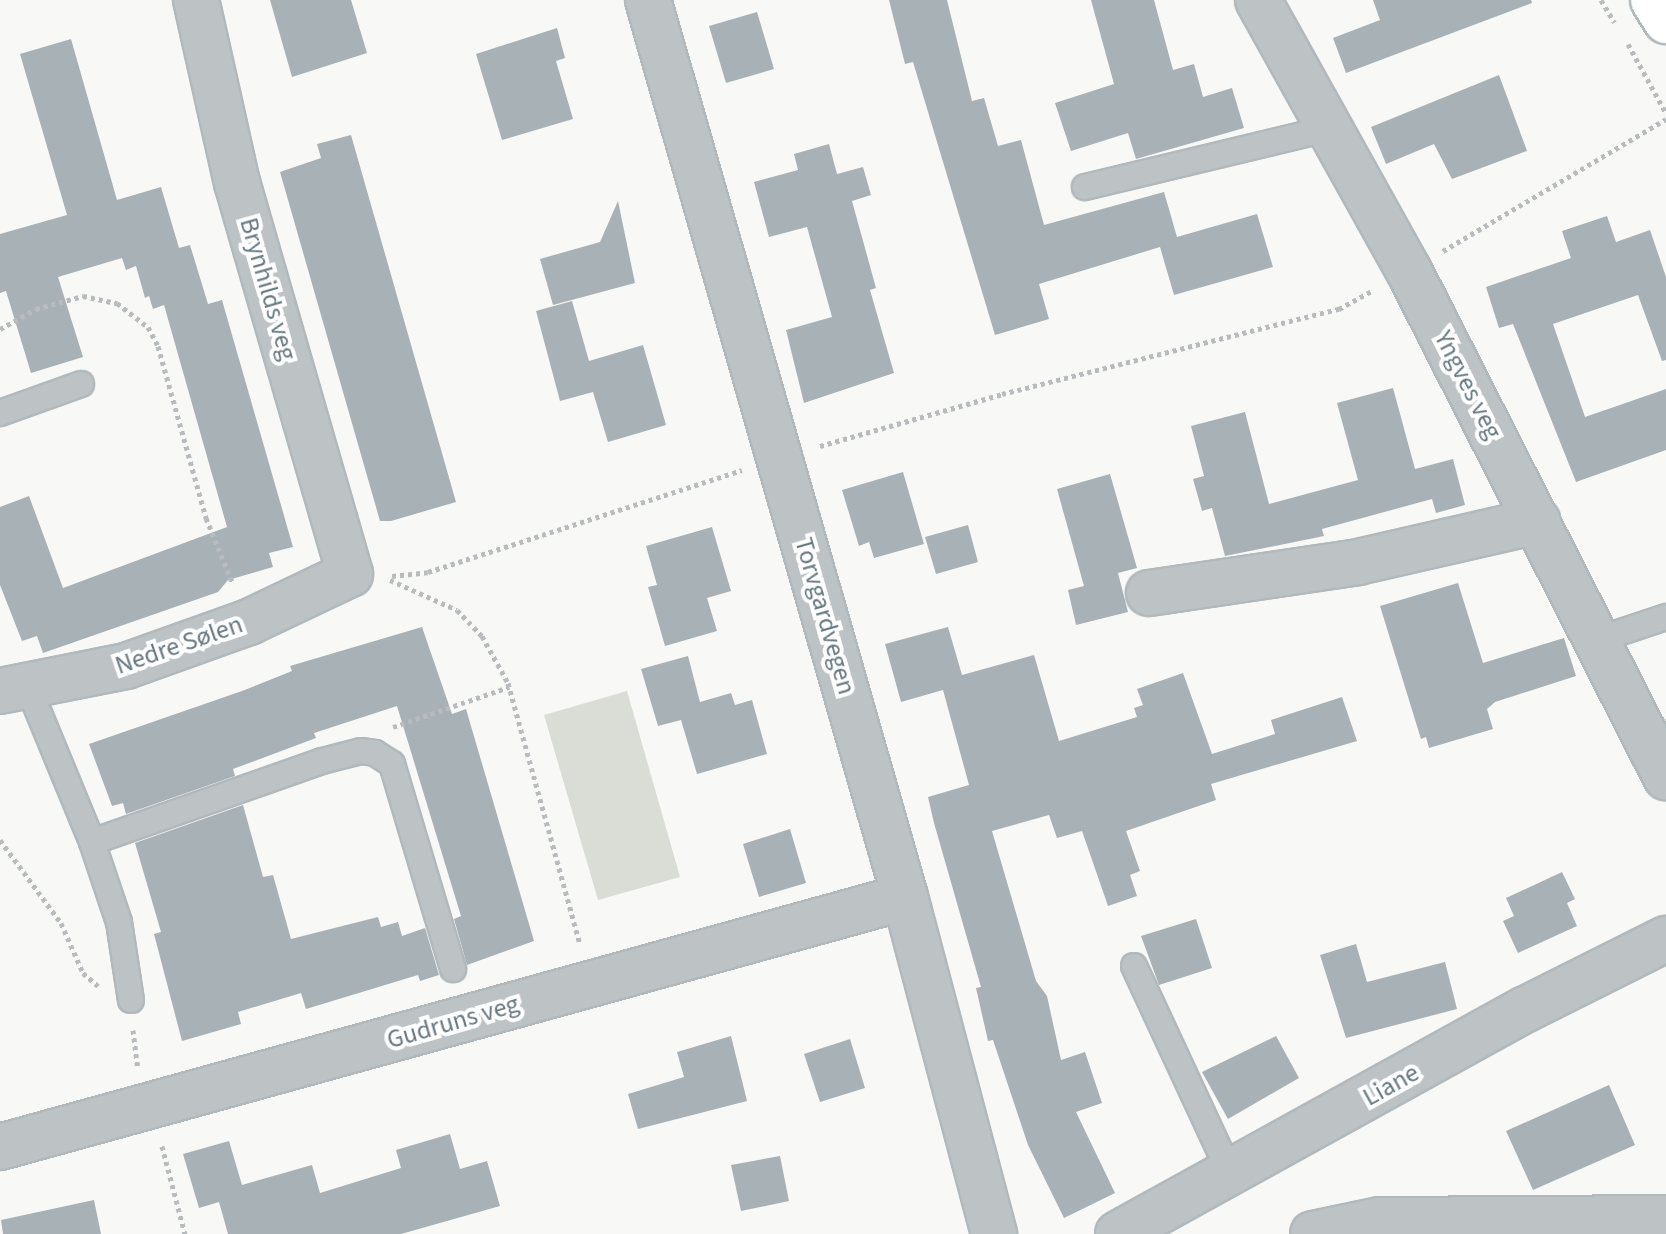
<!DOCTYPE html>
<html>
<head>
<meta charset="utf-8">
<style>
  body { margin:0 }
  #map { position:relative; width:1666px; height:1234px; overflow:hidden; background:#f8f8f6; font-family:"Source Sans 3",sans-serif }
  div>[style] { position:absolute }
  .green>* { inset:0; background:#d9ddd5 }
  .building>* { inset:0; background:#a8b1b5 }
  .path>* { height:5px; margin-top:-2.5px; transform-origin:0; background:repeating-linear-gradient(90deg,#b8bcbe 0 4px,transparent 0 8px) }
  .roads { filter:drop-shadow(2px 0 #b2b9bc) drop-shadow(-2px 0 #b2b9bc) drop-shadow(0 2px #b2b9bc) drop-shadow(0 -2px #b2b9bc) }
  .lane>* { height:24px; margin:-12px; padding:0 12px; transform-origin:12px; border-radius:12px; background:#bdc3c5 }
  .street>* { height:44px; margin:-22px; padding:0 22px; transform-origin:22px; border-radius:22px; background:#bdc3c5 }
  .secondary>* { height:44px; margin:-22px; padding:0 22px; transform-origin:22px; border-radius:22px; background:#fff }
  span { translate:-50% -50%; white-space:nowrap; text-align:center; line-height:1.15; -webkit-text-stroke:8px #fff; paint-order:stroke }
  .street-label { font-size:26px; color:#66787f }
</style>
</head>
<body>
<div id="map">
  <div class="green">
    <i style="clip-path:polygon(627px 691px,680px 877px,598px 900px,544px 715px)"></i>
  </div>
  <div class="building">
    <i style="clip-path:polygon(270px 0,351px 0,367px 53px,292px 77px)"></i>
    <i style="clip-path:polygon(889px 0,947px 0,972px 101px,984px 98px,998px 146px,1021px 140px,1044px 225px,1164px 192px,1177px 237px,1257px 214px,1273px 267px,1174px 295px,1160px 247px,1039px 284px,1049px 319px,995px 335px,913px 62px,905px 64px)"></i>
    <i style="clip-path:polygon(1091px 0,1154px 0,1173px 70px,1194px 64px,1203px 97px,1232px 88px,1244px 128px,1136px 159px,1128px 133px,1071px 151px,1055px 103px,1114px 84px)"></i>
    <i style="clip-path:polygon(1373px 0,1531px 0,1532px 3px,1346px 73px,1333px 38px,1380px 20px)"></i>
    <i style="clip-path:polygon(757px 12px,774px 69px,726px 83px,709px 26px)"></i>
    <i style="clip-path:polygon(557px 28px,565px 58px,556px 61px,573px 119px,502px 140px,476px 54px)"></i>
    <i style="clip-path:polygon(71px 39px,117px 200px,161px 187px,179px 248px,190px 245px,208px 304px,222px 300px,293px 547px,269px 553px,273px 567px,228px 580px,218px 592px,43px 653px,37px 636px,22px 641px,0 585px,0 507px,29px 496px,63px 588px,227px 527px,164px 305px,153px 309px,149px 296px,145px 298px,136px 266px,126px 270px,122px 258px,58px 277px,83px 357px,31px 373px,6px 291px,0 293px,0 234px,67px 215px,20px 54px)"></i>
    <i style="clip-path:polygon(1499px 75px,1527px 151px,1452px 179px,1434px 144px,1386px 164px,1371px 127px)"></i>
    <i style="clip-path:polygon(351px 135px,456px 502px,391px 521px,380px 521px,280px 172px,321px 158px,317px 144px)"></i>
    <i style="clip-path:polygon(829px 144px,837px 174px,863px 167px,871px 195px,852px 201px,876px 288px,870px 290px,894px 373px,804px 403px,786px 330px,832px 317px,807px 227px,769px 237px,754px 182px,798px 170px,794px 154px)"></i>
    <i style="clip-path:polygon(618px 201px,635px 283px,553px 305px,540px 259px,600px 242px)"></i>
    <i style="clip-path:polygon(1607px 216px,1616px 242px,1650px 230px,1666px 277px,1666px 360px,1662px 361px,1638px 295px,1553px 324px,1585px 417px,1666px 389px,1666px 450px,1576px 482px,1513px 324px,1499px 328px,1486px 287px,1571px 258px,1562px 231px)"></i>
    <i style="clip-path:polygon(572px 301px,589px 361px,643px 345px,666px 425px,608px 442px,593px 392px,560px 401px,536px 311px)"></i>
    <i style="clip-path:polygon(1393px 388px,1415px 469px,1453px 459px,1465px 505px,1436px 513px,1432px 499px,1322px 529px,1324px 536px,1225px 556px,1212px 508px,1202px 511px,1193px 479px,1204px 476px,1191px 426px,1245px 412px,1269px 504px,1358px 480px,1337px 403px)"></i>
    <i style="clip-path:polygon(903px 472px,924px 544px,874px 558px,869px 542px,859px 546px,842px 490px)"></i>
    <i style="clip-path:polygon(1110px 474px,1137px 568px,1118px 573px,1128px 612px,1076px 625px,1068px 590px,1084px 586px,1057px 489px)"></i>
    <i style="clip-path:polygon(968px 525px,978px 562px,936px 574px,925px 537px)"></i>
    <i style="clip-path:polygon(712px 527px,731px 591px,707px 598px,717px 631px,665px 646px,648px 587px,657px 585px,646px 546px)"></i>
    <i style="clip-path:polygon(1458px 583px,1483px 663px,1564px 638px,1576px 676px,1495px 702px,1487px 709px,1493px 729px,1429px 748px,1426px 737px,1421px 739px,1380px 606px)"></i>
    <i style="clip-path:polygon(422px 627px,452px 714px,466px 709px,534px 941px,467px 965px,454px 919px,461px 916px,397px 706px,314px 733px,316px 738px,233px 769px,235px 776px,126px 814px,123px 803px,112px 806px,89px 744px,242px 691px,292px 671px,290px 666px)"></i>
    <i style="clip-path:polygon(948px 627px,962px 675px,1034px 655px,1059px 741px,1137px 717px,1134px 708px,1143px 705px,1137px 689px,1183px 673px,1212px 754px,1275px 734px,1271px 720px,1342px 697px,1357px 741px,1211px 784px,1216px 800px,1126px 831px,1140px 871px,1130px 875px,1137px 896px,1108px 906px,1082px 831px,1057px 838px,1049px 815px,992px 831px,1036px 981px,1047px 996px,1061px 1060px,1085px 1052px,1102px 1103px,1076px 1112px,1115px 1193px,1064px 1218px,1028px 1145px,993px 1040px,988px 1041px,976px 988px,981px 987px,934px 823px,928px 797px,969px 785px,943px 690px,901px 702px,885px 644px)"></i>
    <i style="clip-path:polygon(688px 656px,700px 702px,731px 693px,735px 705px,752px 700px,767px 754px,697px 774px,681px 720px,658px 726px,641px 669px)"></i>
    <i style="clip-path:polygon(243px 805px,263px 877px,273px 875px,291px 939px,378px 917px,381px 927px,398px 922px,402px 936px,425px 928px,439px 975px,420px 981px,418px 975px,306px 1009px,301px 993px,238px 1012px,241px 1024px,182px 1041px,154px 934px,161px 932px,135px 843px)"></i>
    <i style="clip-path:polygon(790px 829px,806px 883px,759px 897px,743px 844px)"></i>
    <i style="clip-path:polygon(1562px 872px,1575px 899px,1567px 903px,1577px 926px,1518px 953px,1503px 921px,1514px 916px,1506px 898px)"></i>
    <i style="clip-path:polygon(1196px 919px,1212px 968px,1159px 985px,1141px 936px)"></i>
    <i style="clip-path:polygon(1356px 944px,1367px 982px,1445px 962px,1457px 1009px,1346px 1038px,1320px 955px)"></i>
    <i style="clip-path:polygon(731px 1036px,747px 1101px,638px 1129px,628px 1094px,684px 1077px,677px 1052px)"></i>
    <i style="clip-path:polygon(1276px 1036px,1299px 1078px,1228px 1119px,1202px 1072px)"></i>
    <i style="clip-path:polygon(850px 1039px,865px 1088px,820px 1102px,804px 1054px)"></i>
    <i style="clip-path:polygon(1609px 1085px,1635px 1145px,1533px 1190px,1506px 1131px)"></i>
    <i style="clip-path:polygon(450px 1134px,460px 1169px,487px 1161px,500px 1206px,401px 1234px,228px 1234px,219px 1202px,199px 1208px,183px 1154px,229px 1141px,242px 1185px,312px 1165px,320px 1193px,401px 1168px,396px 1150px)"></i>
    <i style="clip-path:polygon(780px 1156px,789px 1201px,741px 1211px,731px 1165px)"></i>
    <i style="clip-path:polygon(94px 1200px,101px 1234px,3px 1234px,1px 1220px)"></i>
  </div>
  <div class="path">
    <i style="left:1601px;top:0;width:26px;rotate:59deg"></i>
    <i style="left:1628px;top:44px;width:79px;rotate:61.2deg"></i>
    <i style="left:1443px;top:251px;width:259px;rotate:-30.6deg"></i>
    <i style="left:0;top:329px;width:41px;rotate:-29.1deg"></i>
    <i style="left:36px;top:309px;width:49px;rotate:-15.5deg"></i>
    <i style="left:83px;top:296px;width:35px;rotate:12deg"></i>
    <i style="left:117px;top:303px;width:39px;rotate:38deg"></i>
    <i style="left:148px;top:327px;width:21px;rotate:62deg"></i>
    <i style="left:158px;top:346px;width:179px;rotate:74.4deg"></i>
    <i style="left:206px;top:518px;width:71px;rotate:67.8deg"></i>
    <i style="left:820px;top:446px;width:189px;rotate:-15.9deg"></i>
    <i style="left:1002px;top:394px;width:348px;rotate:-14.2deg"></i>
    <i style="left:1339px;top:309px;width:38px;rotate:-29deg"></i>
    <i style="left:392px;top:576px;width:36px;rotate:-6deg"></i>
    <i style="left:428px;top:572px;width:330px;rotate:-18deg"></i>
    <i style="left:390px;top:580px;width:73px;rotate:24.1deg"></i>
    <i style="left:457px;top:610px;width:36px;rotate:46deg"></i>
    <i style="left:482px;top:636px;width:54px;rotate:61deg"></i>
    <i style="left:508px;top:683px;width:271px;rotate:74.6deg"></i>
    <i style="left:393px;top:727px;width:123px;rotate:-19deg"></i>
    <i style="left:0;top:840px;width:103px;rotate:53.7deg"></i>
    <i style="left:61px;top:923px;width:55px;rotate:66.3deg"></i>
    <i style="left:83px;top:973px;width:20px;rotate:41deg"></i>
    <i style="left:133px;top:1030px;width:38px;rotate:83deg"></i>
    <i style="left:162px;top:1146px;width:91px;rotate:75.4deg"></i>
  </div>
  <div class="roads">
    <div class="lane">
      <i style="left:1085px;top:187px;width:249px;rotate:-13.5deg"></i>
      <i style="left:0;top:413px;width:86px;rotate:-19.7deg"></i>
      <i style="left:1597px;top:640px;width:73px;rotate:-18.4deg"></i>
      <i style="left:29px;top:689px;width:165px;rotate:67.6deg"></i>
      <i style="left:92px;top:842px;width:84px;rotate:71.4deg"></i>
      <i style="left:119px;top:922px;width:79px;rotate:81.3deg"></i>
      <i style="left:92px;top:842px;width:244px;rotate:-19.4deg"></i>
      <i style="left:322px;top:761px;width:40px;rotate:-14.4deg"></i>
      <i style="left:361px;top:751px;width:14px;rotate:8deg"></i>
      <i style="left:375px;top:753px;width:20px;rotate:33deg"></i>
      <i style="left:392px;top:764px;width:214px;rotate:73.4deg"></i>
      <i style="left:1134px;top:966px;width:226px;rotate:65.1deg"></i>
    </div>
    <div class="street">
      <i style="left:648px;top:0;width:933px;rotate:74.01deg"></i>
      <i style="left:905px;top:897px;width:349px;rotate:75.2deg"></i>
      <i style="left:1258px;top:0;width:310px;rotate:60.9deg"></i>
      <i style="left:1409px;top:271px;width:568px;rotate:63.07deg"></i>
      <i style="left:1149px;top:593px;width:211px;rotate:-8.4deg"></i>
      <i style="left:1358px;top:562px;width:184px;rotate:-12.9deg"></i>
      <i style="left:0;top:691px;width:128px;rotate:-11.2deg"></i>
      <i style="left:126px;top:666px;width:131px;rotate:-19.7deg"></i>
      <i style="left:249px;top:622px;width:112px;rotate:-25.4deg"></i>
      <i style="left:350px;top:574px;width:407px;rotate:-106.1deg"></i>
      <i style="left:237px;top:183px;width:188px;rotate:-102.6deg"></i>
      <i style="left:0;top:1147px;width:939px;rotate:-15.44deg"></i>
      <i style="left:1118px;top:1234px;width:466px;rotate:-28.9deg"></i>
      <i style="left:1526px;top:1009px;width:157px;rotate:-26.6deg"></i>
      <i style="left:1313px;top:1234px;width:68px;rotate:-11.8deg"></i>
      <i style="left:1380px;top:1220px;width:286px;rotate:-0.4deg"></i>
    </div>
    <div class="secondary">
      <i style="left:1653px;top:0;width:25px;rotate:58deg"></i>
    </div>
  </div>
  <div class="street-label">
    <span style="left:268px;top:289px;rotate:74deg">Brynhilds veg</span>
    <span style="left:1468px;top:385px;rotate:63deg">Yngves veg</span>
    <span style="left:825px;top:616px;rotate:74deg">Torvgardvegen</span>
    <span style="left:179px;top:645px;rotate:-19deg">Nedre Sølen</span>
    <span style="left:453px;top:1022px;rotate:-16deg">Gudruns veg</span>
    <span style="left:1391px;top:1085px;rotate:-29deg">Liane</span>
  </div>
</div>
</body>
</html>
